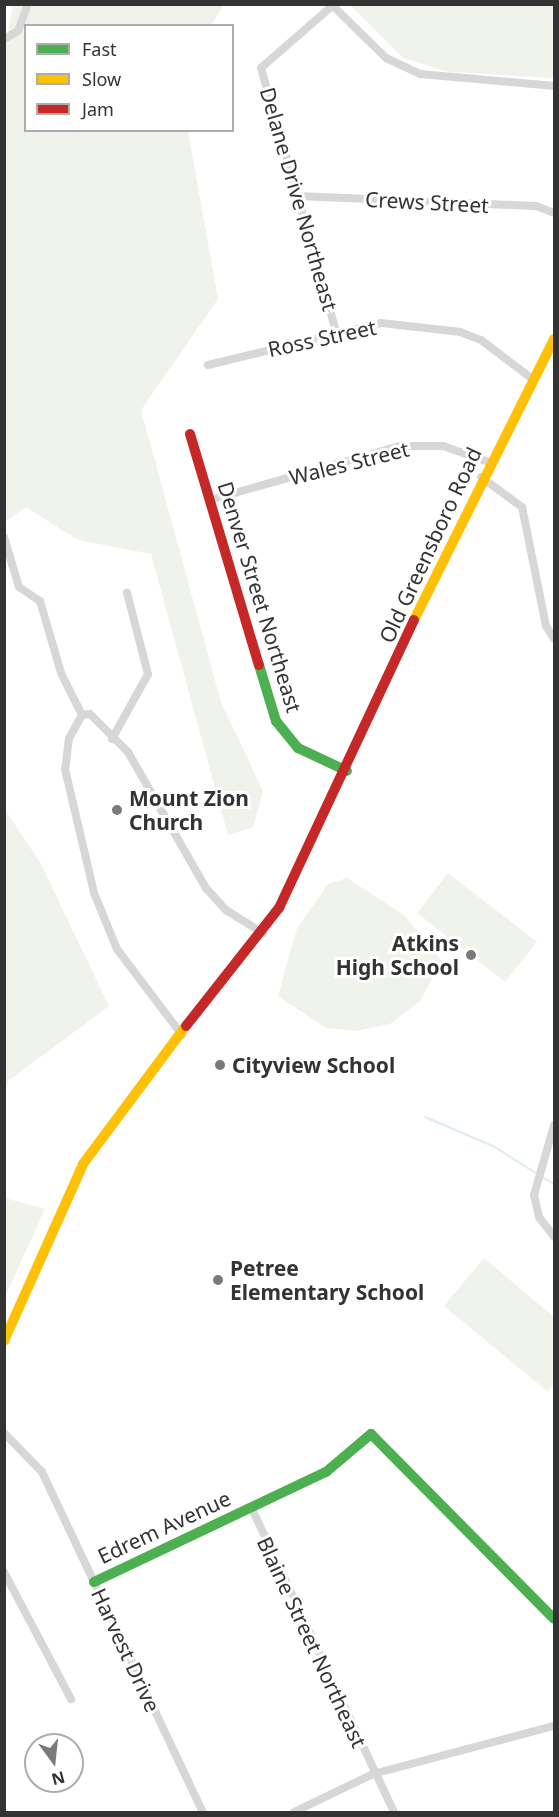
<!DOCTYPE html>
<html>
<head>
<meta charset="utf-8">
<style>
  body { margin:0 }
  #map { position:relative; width:559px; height:1817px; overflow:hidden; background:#fff; font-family:"Noto Sans",sans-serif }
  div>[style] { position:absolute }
  .green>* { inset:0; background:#f0f3ec }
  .stream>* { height:2px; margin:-1px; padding:0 1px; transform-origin:1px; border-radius:1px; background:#dbebf1 }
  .street>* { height:8px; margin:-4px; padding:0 4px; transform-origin:4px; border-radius:4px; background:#d7d7d7 }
  .fast>* { height:10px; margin:-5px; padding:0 5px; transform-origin:5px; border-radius:5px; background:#4caf50 }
  .slow>* { height:10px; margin:-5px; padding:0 5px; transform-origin:5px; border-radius:5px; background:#ffc107 }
  .jam>* { height:10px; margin:-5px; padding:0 5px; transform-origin:5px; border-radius:5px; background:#c62828 }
  .dots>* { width:16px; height:16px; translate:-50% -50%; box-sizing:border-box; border:3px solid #fff; border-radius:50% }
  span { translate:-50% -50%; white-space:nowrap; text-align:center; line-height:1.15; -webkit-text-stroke:6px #fff; paint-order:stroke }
  .street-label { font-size:21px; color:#333 }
  .poi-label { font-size:21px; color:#333; font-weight:700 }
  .left { translate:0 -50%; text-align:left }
  .right { translate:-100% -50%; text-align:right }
  .frame { position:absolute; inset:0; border:6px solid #333; pointer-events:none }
  .legend { position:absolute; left:24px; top:24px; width:210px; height:108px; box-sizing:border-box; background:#fff; border:2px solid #adadad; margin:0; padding:8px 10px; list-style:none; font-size:18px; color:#333 }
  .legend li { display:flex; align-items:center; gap:12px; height:30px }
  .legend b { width:30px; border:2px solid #adadad }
  .north { position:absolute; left:24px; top:1733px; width:60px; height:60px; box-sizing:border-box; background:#fff; border:2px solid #adadad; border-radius:50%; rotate:165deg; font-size:16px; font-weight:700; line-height:24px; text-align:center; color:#333 }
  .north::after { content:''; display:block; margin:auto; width:21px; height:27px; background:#7a7a7a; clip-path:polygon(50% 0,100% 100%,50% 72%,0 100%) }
</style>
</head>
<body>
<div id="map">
  <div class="green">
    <i style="clip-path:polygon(13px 5px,224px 5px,211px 25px,26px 26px,26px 130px,188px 131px,218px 299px,141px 410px,221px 702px,263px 791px,253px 827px,228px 835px,151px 554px,78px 540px,26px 507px,5px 522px,4px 53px)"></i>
    <i style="clip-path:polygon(350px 5px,554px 5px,554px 78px,449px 72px,403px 58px)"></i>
    <i style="clip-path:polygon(5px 810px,40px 862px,109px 1006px,8px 1081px,5px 1095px)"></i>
    <i style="clip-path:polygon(448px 873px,537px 942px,505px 982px,417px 913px)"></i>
    <i style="clip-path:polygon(347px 878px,404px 915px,442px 961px,420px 1001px,390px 1024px,356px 1031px,326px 1028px,278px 996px,297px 928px,328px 884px)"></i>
    <i style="clip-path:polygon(5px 1198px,45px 1209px,5px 1297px,4px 1198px)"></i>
    <i style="clip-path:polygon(484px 1258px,554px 1317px,554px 1384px,548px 1392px,444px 1306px)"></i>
  </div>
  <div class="stream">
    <i style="left:425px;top:1117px;width:76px;rotate:23.2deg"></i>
    <i style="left:495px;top:1147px;width:50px;rotate:32.7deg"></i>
    <i style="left:542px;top:1177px;width:14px;rotate:30deg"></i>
  </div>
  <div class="street">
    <i style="left:331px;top:4px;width:77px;rotate:44.5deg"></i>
    <i style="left:386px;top:58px;width:38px;rotate:25deg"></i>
    <i style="left:420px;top:74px;width:135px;rotate:5.1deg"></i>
    <i style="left:332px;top:6px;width:94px;rotate:138.9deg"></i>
    <i style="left:261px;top:68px;width:273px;rotate:74.1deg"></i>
    <i style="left:4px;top:39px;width:16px;rotate:-30deg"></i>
    <i style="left:18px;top:31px;width:29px;rotate:-70deg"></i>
    <i style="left:298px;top:196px;width:238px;rotate:2.4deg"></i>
    <i style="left:536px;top:206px;width:19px;rotate:21deg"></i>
    <i style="left:208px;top:365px;width:178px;rotate:-13.6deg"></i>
    <i style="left:381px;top:323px;width:80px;rotate:6.5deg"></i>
    <i style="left:460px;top:332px;width:22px;rotate:21deg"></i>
    <i style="left:481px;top:340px;width:63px;rotate:37.2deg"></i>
    <i style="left:481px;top:477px;width:51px;rotate:36.2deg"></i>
    <i style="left:522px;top:507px;width:121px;rotate:78.6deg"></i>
    <i style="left:546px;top:626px;width:15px;rotate:58deg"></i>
    <i style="left:210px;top:500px;width:197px;rotate:-15.9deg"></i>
    <i style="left:399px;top:446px;width:44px"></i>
    <i style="left:443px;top:446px;width:49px;rotate:19.2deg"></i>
    <i style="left:4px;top:537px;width:52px;rotate:73.3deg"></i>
    <i style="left:19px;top:587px;width:25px;rotate:34deg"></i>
    <i style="left:40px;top:601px;width:75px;rotate:73.7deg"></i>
    <i style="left:61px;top:673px;width:47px;rotate:63.4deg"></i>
    <i style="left:82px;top:715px;width:26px;rotate:119deg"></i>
    <i style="left:69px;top:738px;width:31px;rotate:97deg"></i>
    <i style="left:65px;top:769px;width:127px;rotate:76.8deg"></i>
    <i style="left:94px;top:893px;width:61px;rotate:67.7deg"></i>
    <i style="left:117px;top:949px;width:108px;rotate:52.9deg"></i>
    <i style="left:82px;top:715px;width:8px;rotate:-7deg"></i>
    <i style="left:90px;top:714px;width:54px;rotate:45deg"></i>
    <i style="left:128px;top:752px;width:157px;rotate:60.2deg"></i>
    <i style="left:206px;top:888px;width:30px;rotate:48deg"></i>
    <i style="left:226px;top:910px;width:44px;rotate:31.9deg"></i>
    <i style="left:112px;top:739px;width:74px;rotate:-61deg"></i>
    <i style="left:148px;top:674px;width:84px;rotate:-104.5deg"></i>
    <i style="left:554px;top:1125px;width:73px;rotate:105.9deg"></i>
    <i style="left:534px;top:1195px;width:23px;rotate:77deg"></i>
    <i style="left:539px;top:1217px;width:25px;rotate:53deg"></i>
    <i style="left:4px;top:1433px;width:54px;rotate:45.7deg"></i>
    <i style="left:42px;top:1472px;width:376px;rotate:64.7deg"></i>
    <i style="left:252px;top:1509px;width:335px;rotate:64.9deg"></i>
    <i style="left:4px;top:1572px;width:144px;rotate:62.2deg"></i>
    <i style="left:294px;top:1812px;width:88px;rotate:-25.7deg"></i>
    <i style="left:373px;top:1774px;width:187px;rotate:-14.9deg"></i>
  </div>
  <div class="fast">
    <i style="left:259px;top:665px;width:59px;rotate:73.1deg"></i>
    <i style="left:276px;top:721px;width:35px;rotate:51deg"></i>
    <i style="left:298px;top:748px;width:54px;rotate:25.1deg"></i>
    <i style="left:94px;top:1582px;width:257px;rotate:-25.4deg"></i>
    <i style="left:326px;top:1472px;width:59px;rotate:-40.2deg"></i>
    <i style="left:371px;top:1434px;width:260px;rotate:45.3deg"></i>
  </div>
  <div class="slow">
    <i style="left:414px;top:620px;width:314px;rotate:-63.5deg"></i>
    <i style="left:4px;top:1341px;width:194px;rotate:-65.9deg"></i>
    <i style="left:83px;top:1164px;width:172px;rotate:-53.3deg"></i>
  </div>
  <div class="jam">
    <i style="left:190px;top:434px;width:241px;rotate:73.4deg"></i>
    <i style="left:186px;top:1026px;width:150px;rotate:-51.8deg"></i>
    <i style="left:279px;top:908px;width:318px;rotate:-64.9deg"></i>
  </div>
  <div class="dots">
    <i style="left:117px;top:810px;background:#7a7a7a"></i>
    <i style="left:471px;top:955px;background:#7a7a7a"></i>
    <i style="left:220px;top:1065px;background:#7a7a7a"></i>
    <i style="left:218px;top:1280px;background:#7a7a7a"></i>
  </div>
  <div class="street-label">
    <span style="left:299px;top:199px;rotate:74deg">Delane Drive Northeast</span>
    <span style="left:427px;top:202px;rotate:3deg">Crews Street</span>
    <span style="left:322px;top:338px;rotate:-12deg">Ross Street</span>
    <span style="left:349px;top:463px;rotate:-14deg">Wales Street</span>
    <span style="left:430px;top:545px;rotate:-65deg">Old Greensboro Road</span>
    <span style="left:260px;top:597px;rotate:73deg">Denver Street Northeast</span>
    <span style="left:164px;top:1527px;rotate:-25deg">Edrem Avenue</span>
    <span style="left:312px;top:1642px;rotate:65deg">Blaine Street Northeast</span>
    <span style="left:126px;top:1650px;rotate:65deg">Harvest Drive</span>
  </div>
  <div class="poi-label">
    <span class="left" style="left:129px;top:810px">Mount Zion<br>Church</span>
    <span class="right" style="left:459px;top:955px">Atkins<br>High School</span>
    <span class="left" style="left:232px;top:1065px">Cityview School</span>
    <span class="left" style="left:230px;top:1280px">Petree<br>Elementary School</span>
  </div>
  <div class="frame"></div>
  <ul class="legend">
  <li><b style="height:8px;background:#4caf50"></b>Fast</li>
  <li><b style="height:8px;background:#ffc107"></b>Slow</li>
  <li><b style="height:8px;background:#c62828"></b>Jam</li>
  </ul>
  <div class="north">N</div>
</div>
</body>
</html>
